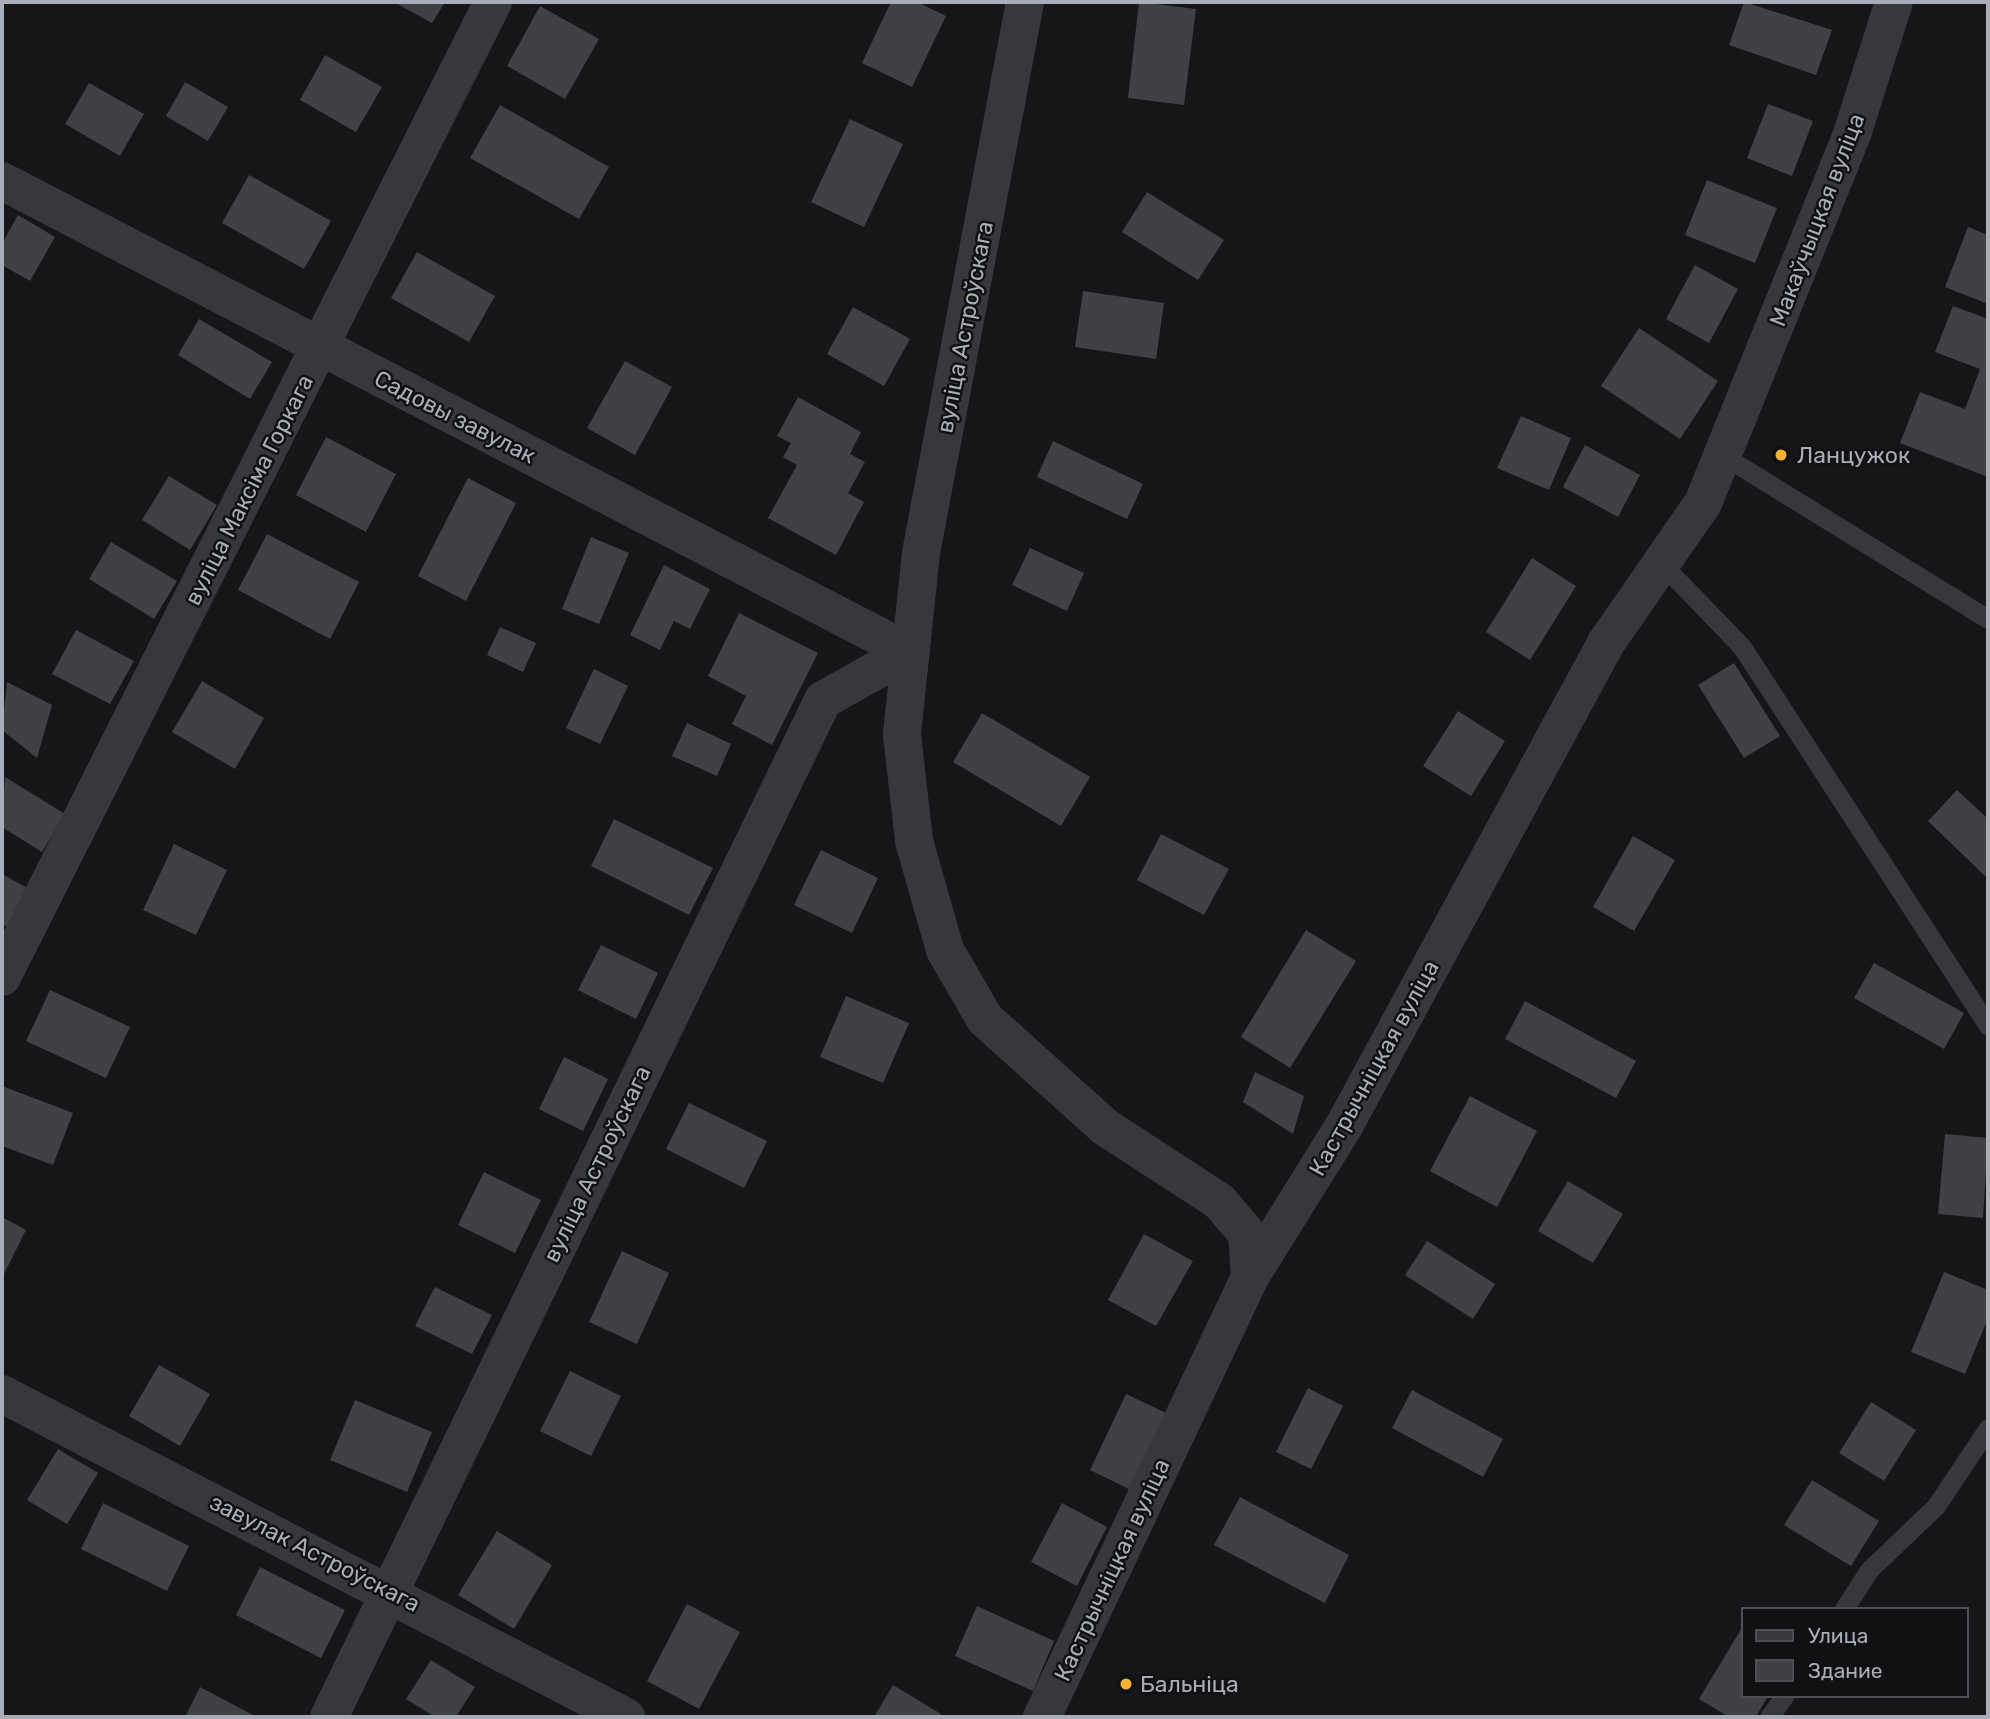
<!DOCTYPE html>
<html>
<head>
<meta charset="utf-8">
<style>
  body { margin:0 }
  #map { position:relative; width:1990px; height:1719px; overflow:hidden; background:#161618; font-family:Rubik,sans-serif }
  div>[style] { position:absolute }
  .building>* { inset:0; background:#404145 }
  .service>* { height:19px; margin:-9.5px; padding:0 9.5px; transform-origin:9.5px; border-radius:9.5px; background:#37383d }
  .minor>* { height:38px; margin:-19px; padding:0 19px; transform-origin:19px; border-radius:19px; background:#37383d }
  .tertiary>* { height:38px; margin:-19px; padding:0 19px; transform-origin:19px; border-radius:19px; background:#37383d }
  .dots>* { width:19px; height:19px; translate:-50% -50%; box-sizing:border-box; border:4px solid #111113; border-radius:50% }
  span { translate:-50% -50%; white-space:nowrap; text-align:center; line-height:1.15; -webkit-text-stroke:5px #111113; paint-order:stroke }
  .street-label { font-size:23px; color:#a8adb8 }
  .poi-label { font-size:23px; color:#a8adb8 }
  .left { translate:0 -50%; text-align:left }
  .frame { position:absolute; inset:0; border:4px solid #a8adb8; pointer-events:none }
  .legend { position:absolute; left:1741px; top:1607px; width:228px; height:91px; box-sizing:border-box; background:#111113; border:2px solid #4d4f55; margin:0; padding:9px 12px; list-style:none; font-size:21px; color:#a8adb8 }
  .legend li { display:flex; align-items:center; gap:14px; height:35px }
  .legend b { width:35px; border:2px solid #4d4f55 }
</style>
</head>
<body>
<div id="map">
  <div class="building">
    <i style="clip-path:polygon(394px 2px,445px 2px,432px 23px)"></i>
    <i style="clip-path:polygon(891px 2px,917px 2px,946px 16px,912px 87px,862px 63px)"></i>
    <i style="clip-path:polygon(1139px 2px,1196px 9px,1184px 105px,1128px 98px)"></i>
    <i style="clip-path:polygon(1744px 2px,1832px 30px,1816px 75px,1729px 45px)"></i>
    <i style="clip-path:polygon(540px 6px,599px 39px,565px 99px,507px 66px)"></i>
    <i style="clip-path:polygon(325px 55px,382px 87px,356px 132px,300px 100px)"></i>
    <i style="clip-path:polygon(185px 82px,228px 107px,208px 141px,166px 116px)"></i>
    <i style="clip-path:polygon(89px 83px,144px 114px,120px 156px,65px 124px)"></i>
    <i style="clip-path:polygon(1768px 104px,1813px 121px,1792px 176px,1747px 158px)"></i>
    <i style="clip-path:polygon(500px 105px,609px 167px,579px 219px,470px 158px)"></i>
    <i style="clip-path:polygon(850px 119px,903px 144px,864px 227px,811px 202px)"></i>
    <i style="clip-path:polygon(249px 175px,331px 221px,304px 269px,222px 223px)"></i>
    <i style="clip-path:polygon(1707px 180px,1777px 208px,1755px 263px,1685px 235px)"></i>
    <i style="clip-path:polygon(1147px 192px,1224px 240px,1198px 280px,1122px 232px)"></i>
    <i style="clip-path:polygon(18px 215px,55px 237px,30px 281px,2px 265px,2px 244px)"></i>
    <i style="clip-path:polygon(1968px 227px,1988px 235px,1988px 304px,1945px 287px)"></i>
    <i style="clip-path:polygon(417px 252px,495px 296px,469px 342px,391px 298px)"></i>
    <i style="clip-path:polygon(1695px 265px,1738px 289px,1709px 343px,1666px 319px)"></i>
    <i style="clip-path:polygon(1083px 291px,1164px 303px,1156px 359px,1075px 347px)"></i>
    <i style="clip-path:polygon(1953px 306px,1988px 319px,1988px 477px,1900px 443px,1920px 392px,1965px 409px,1980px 369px,1935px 352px)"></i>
    <i style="clip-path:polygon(853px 307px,910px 339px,884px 386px,827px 354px)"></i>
    <i style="clip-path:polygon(199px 319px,272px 362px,250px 399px,178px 355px)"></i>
    <i style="clip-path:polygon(1639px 328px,1718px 381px,1680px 439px,1601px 386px)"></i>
    <i style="clip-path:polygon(625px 361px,672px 387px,635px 455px,587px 428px)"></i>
    <i style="clip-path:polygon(798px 397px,861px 432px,850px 454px,865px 462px,848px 493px,864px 502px,836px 555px,768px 518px,797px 465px,783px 457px,791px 443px,777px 436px)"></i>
    <i style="clip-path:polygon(1521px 416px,1571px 438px,1549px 490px,1497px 468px)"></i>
    <i style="clip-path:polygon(326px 437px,396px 474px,366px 532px,296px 495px)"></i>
    <i style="clip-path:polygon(1053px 441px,1143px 484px,1127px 519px,1037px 477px)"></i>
    <i style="clip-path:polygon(1585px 445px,1640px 475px,1618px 517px,1563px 487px)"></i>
    <i style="clip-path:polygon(169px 476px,217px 505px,190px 550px,142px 520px)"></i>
    <i style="clip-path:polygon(468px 478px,516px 503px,466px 601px,418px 576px)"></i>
    <i style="clip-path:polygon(267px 534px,359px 582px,330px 639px,238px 590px)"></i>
    <i style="clip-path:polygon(591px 537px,629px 553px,599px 624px,562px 609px)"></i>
    <i style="clip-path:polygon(111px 542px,177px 581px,154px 619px,89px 579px)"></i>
    <i style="clip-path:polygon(1030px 548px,1084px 573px,1067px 611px,1012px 585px)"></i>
    <i style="clip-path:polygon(1532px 558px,1576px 586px,1530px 660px,1486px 632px)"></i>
    <i style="clip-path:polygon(664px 565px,710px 589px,690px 629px,674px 621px,660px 650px,630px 635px)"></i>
    <i style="clip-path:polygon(739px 613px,818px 653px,772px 745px,732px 724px,746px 696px,708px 676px)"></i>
    <i style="clip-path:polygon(500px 627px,536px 643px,523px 672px,487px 655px)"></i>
    <i style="clip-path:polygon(76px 630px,134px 661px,110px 704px,52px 674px)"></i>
    <i style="clip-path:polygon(1734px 663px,1780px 736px,1744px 758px,1698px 685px)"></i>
    <i style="clip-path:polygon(594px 669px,628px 686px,600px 744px,566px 728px)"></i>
    <i style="clip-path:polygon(202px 681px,264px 718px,235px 769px,172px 732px)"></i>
    <i style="clip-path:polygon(7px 682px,52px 705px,37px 758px,2px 730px)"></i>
    <i style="clip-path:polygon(1458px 711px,1505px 741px,1471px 796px,1423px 766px)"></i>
    <i style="clip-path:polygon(982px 713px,1090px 777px,1061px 826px,953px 762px)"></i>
    <i style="clip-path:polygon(687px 723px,731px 744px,717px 776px,672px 756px)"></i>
    <i style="clip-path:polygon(5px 777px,65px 814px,42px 852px,2px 827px)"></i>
    <i style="clip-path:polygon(1957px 790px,1988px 819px,1988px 879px,1928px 821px)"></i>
    <i style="clip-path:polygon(614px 819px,713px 868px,689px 915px,591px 866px)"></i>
    <i style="clip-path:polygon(1161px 834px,1229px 869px,1204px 915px,1137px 880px)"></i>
    <i style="clip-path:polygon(1633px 836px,1675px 860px,1634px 931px,1593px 907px)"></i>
    <i style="clip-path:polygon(174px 844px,227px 870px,196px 935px,143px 910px)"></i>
    <i style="clip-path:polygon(821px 850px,878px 878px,852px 933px,794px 905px)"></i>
    <i style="clip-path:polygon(2px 874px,31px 890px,9px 928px,2px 924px)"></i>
    <i style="clip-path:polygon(1306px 930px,1356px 961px,1290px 1068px,1241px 1037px)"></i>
    <i style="clip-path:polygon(601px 945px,658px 973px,636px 1019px,578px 990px)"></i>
    <i style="clip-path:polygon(1874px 963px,1964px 1013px,1944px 1049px,1854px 998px)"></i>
    <i style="clip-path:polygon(50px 990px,130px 1027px,106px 1078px,26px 1041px)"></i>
    <i style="clip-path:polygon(846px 996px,909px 1023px,883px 1083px,820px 1057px)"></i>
    <i style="clip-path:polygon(1525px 1001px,1636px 1061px,1616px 1098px,1505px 1039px)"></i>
    <i style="clip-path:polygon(564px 1057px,608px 1079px,583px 1131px,539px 1109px)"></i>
    <i style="clip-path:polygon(1255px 1072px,1304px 1096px,1293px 1134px,1243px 1102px)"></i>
    <i style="clip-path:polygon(2px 1086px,73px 1113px,53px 1165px,2px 1146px)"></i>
    <i style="clip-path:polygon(1470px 1096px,1537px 1131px,1497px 1207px,1430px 1171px)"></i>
    <i style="clip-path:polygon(689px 1103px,767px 1141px,744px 1188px,666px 1149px)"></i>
    <i style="clip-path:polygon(1945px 1134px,1988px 1138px,1983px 1218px,1938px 1214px)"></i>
    <i style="clip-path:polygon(484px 1172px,541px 1200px,515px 1253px,458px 1225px)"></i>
    <i style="clip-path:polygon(1568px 1181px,1623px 1214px,1593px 1263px,1538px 1231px)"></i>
    <i style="clip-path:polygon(2px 1217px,26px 1230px,2px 1278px)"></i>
    <i style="clip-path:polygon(1144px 1234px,1193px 1261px,1156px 1326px,1108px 1300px)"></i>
    <i style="clip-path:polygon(1427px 1241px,1495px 1284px,1473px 1319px,1405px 1275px)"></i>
    <i style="clip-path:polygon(622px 1251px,669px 1273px,637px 1344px,589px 1322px)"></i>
    <i style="clip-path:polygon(1944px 1272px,1988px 1290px,1988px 1318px,1965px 1374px,1911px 1352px)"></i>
    <i style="clip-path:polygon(435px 1287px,492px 1315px,472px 1354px,415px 1326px)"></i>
    <i style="clip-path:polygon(159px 1365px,210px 1394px,180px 1446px,129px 1416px)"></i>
    <i style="clip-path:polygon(570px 1371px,621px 1396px,591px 1456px,540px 1431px)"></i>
    <i style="clip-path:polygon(1308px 1388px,1343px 1406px,1311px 1469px,1276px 1452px)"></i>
    <i style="clip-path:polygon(1412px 1390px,1503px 1439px,1483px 1477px,1392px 1428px)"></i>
    <i style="clip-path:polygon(1126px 1394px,1166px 1413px,1129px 1489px,1090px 1470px)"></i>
    <i style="clip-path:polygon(355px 1400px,432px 1432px,407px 1492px,330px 1460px)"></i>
    <i style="clip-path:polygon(1871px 1402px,1916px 1430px,1884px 1481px,1839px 1453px)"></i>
    <i style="clip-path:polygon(58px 1449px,98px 1473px,67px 1524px,27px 1500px)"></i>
    <i style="clip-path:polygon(1812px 1480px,1879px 1521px,1851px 1566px,1784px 1525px)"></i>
    <i style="clip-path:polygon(1240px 1497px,1349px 1555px,1325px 1603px,1214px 1545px)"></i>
    <i style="clip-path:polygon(103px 1503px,189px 1546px,167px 1591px,81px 1549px)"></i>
    <i style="clip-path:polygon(1062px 1503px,1107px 1527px,1077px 1586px,1031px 1562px)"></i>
    <i style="clip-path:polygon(497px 1531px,552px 1565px,514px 1629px,458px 1595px)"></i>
    <i style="clip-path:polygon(260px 1567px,345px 1610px,321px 1658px,236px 1615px)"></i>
    <i style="clip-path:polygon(687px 1604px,740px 1632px,699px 1709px,647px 1681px)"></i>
    <i style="clip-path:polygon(977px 1606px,1054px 1641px,1033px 1691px,955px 1656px)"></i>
    <i style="clip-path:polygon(1743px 1626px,1743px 1696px,1768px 1696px,1756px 1717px,1729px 1717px,1699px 1699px)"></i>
    <i style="clip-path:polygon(431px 1660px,475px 1687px,456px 1717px,435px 1717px,406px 1699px)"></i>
    <i style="clip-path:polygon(893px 1685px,941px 1714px,939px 1717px,874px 1717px)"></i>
    <i style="clip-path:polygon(200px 1687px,257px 1717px,185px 1717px)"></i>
  </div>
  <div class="service">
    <i style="left:1724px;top:456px;width:310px;rotate:31.7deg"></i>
    <i style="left:1661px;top:563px;width:117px;rotate:46deg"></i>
    <i style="left:1742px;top:647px;width:452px;rotate:57deg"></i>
    <i style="left:1844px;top:1609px;width:46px;rotate:-57.3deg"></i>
    <i style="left:1869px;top:1570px;width:93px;rotate:-43.7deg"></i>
    <i style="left:1936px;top:1506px;width:94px;rotate:-56.3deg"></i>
    <i style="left:1769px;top:1717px;width:26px;rotate:-54deg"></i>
  </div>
  <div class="minor">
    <i style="left:2px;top:181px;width:1022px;rotate:27.44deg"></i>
    <i style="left:2px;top:977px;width:1092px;rotate:-63.27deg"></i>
    <i style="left:1250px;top:1277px;width:178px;rotate:-58.1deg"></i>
    <i style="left:1344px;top:1126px;width:549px;rotate:-61.52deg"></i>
    <i style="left:1606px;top:643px;width:170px;rotate:-55.3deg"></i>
    <i style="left:1703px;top:503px;width:401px;rotate:-68deg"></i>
    <i style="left:1853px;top:131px;width:135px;rotate:-72.4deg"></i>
    <i style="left:2px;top:1394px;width:703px;rotate:27.37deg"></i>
    <i style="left:329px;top:1717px;width:1131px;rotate:-64.09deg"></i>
    <i style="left:823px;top:700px;width:98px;rotate:-29.2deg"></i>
  </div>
  <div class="tertiary">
    <i style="left:1025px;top:2px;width:561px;rotate:100.69deg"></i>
    <i style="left:921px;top:553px;width:183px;rotate:96deg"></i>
    <i style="left:902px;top:735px;width:107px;rotate:83.5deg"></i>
    <i style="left:914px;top:841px;width:113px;rotate:74.1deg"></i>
    <i style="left:945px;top:950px;width:80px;rotate:59.9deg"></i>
    <i style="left:985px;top:1019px;width:161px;rotate:42deg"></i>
    <i style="left:1105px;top:1127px;width:136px;rotate:33deg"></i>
    <i style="left:1219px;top:1201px;width:43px;rotate:49.7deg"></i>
    <i style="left:1247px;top:1234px;width:43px;rotate:86deg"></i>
    <i style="left:1250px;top:1277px;width:487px;rotate:115.3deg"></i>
  </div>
  <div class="dots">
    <i style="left:1781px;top:455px;background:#f2b134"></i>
    <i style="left:1126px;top:1684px;background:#f2b134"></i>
  </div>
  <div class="street-label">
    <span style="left:1817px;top:220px;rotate:-69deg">Макаўчыцкая вуліца</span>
    <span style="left:965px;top:327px;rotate:-79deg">вуліца Астроўскага</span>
    <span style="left:455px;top:417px;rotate:27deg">Садовы завулак</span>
    <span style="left:249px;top:490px;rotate:-63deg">вуліца Максіма Горкага</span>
    <span style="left:1374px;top:1068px;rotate:-61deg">Кастрычніцкая вуліца</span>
    <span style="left:597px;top:1164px;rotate:-64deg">вуліца Астроўскага</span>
    <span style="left:315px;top:1553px;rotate:27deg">завулак Астроўскага</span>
    <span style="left:1112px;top:1570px;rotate:-65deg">Кастрычніцкая вуліца</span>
  </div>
  <div class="poi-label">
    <span class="left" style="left:1797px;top:455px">Ланцужок</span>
    <span class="left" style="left:1140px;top:1684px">Бальніца</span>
  </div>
  <div class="frame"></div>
  <ul class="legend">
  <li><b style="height:9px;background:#37383d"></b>Улица</li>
  <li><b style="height:19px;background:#404145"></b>Здание</li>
  </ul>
</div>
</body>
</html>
